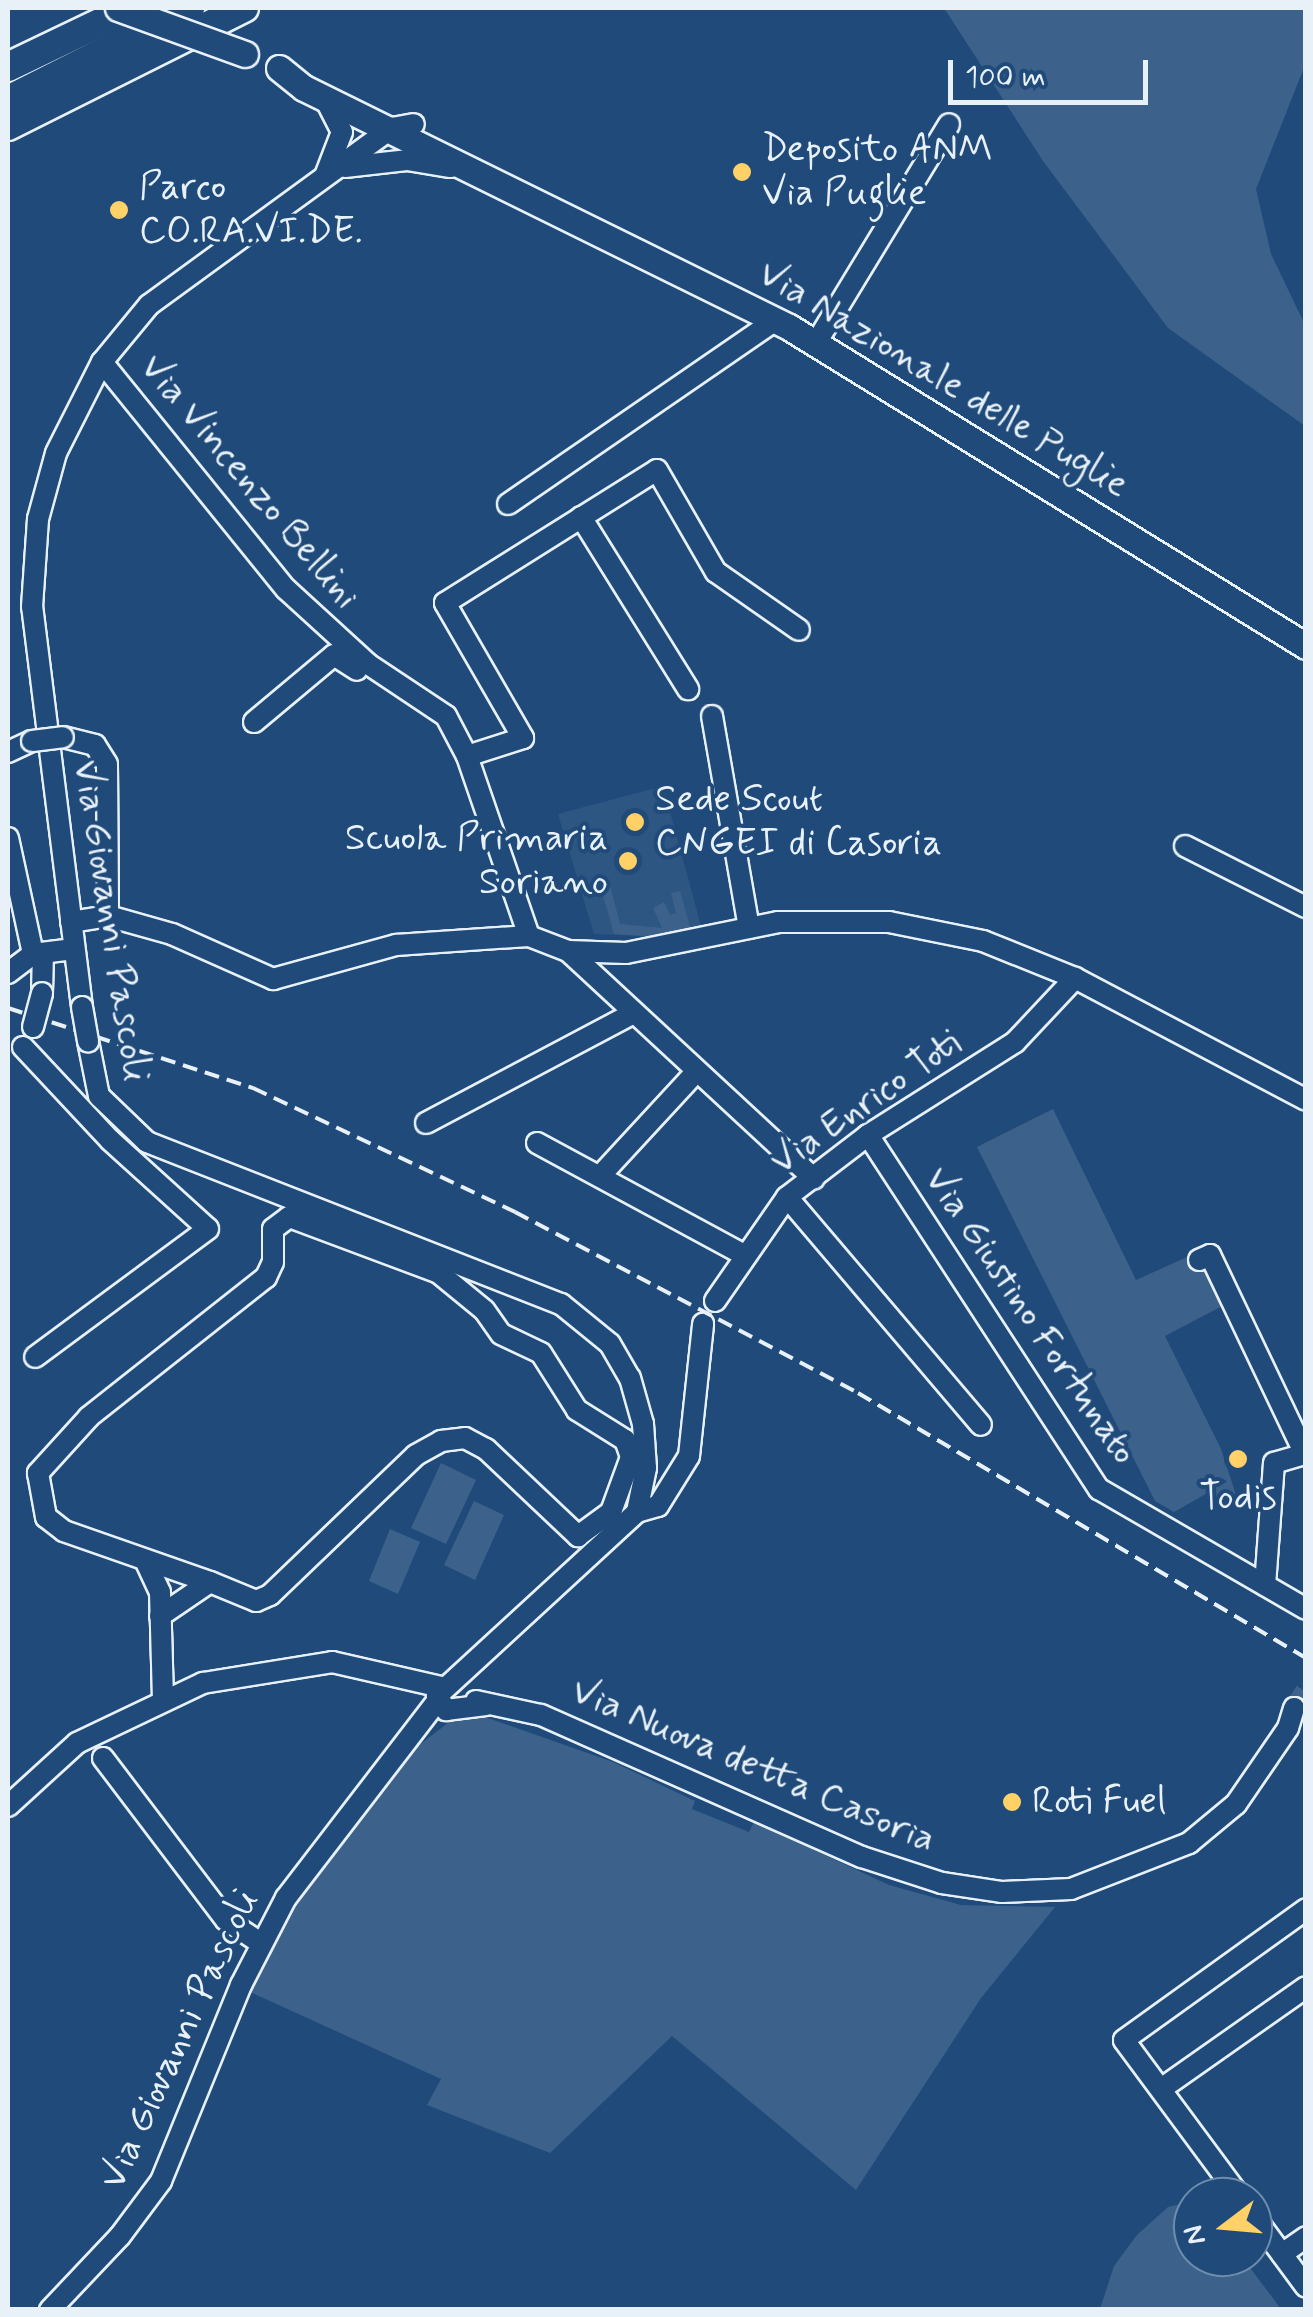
<!DOCTYPE html>
<html>
<head>
<meta charset="utf-8">
<style>
  body { margin:0 }
  #map { position:relative; width:1313px; height:2317px; overflow:hidden; background:#1f4a7a; font-family:Mynerve,sans-serif }
  div>[style] { position:absolute }
  .built>* { inset:0; background:#2e5683 }
  .green>* { inset:0; background:#3c628c }
  .minor-tunnel>* { height:20px; margin-top:-10px; transform-origin:0; background:repeating-linear-gradient(90deg,#3d638d 0 20px,transparent 0 30px) }
  .roads { filter:drop-shadow(2px 0 #e8f1f8) drop-shadow(-2px 0 #e8f1f8) drop-shadow(0 2px #e8f1f8) drop-shadow(0 -2px #e8f1f8) }
  .minor>* { height:20px; margin:-10px; padding:0 10px; transform-origin:10px; border-radius:10px; background:#1f4a7a }
  .major>* { height:25px; margin:-12.5px; padding:0 12.5px; transform-origin:12.5px; border-radius:12.5px; background:#1f4a7a }
  .highway>* { height:28px; margin:-14px; padding:0 14px; transform-origin:14px; border-radius:14px; background:#1f4a7a }
  .rail>* { height:4px; margin-top:-2px; transform-origin:0; background:repeating-linear-gradient(90deg,#e8f1f8 0 15px,transparent 0 23px) }
  .bridges { filter:drop-shadow(2px 0 #e8f1f8) drop-shadow(-2px 0 #e8f1f8) drop-shadow(0 2px #e8f1f8) drop-shadow(0 -2px #e8f1f8) }
  .minor-bridge>* { height:20px; margin:-10px; padding:0 10px; transform-origin:10px; border-radius:10px; background:#1f4a7a }
  .major-bridge>* { height:25px; margin:-12.5px; padding:0 12.5px; transform-origin:12.5px; border-radius:12.5px; background:#1f4a7a }
  .dots>* { width:28px; height:28px; translate:-50% -50%; box-sizing:border-box; border:5px solid #1f4a7a; border-radius:50% }
  span { translate:-50% -50%; white-space:nowrap; text-align:center; line-height:1.15; -webkit-text-stroke:8px #1f4a7a; paint-order:stroke }
  .poi-label { font-size:38px; color:#e8f1f8 }
  .left { translate:0 -50%; text-align:left }
  .right { translate:-100% -50%; text-align:right }
  .street-label { font-size:38px; color:#e8f1f8 }
  .frame { position:absolute; inset:0; border:10px solid #e8f1f8; pointer-events:none }
  .north { position:absolute; left:1173px; top:2177px; width:100px; height:100px; box-sizing:border-box; background:#1f4a7a; border:2px solid #6f8dac; border-radius:50%; rotate:254deg; font-size:28px; font-weight:700; line-height:40px; text-align:center; color:#e8f1f8 }
  .north::after { content:''; display:block; margin:auto; width:35px; height:45px; background:#ffd166; clip-path:polygon(50% 0,100% 100%,50% 72%,0 100%) }
  .scale { position:absolute; left:948px; top:60px; width:200px; height:45px; box-sizing:border-box; border:5px solid #e8f1f8; border-top:0; padding-left:12px; font-size:30px; line-height:35px; white-space:nowrap; color:#e8f1f8; -webkit-text-stroke:8px #1f4a7a; paint-order:stroke }
</style>
</head>
<body>
<div id="map">
  <div class="built">
    <i style="clip-path:polygon(663px 786px,701px 926px,663px 937px,594px 934px,558px 814px)"></i>
  </div>
  <div class="green">
    <i style="clip-path:polygon(944px 8px,1305px 8px,1305px 65px,1256px 189px,1271px 254px,1305px 325px,1305px 426px,1168px 328px,1043px 161px)"></i>
    <i style="clip-path:polygon(608px 878px,620px 924px,662px 928px,653px 908px,664px 902px,670px 915px,676px 913px,671px 893px,680px 891px,691px 930px,663px 937px,614px 934px,599px 881px)"></i>
    <i style="clip-path:polygon(1053px 1109px,1136px 1280px,1196px 1253px,1226px 1304px,1165px 1336px,1221px 1449px,1239px 1504px,1232px 1493px,1217px 1502px,1211px 1491px,1174px 1512px,1155px 1501px,977px 1147px)"></i>
    <i style="clip-path:polygon(441px 1463px,476px 1480px,446px 1544px,411px 1528px)"></i>
    <i style="clip-path:polygon(474px 1501px,504px 1515px,475px 1580px,444px 1565px)"></i>
    <i style="clip-path:polygon(390px 1529px,420px 1542px,398px 1594px,369px 1581px)"></i>
    <i style="clip-path:polygon(485px 1717px,613px 1762px,695px 1801px,692px 1809px,749px 1832px,754px 1822px,889px 1885px,961px 1905px,1055px 1907px,981px 1998px,856px 2190px,672px 2036px,550px 2153px,427px 2105px,441px 2079px,246px 1990px,293px 1901px,408px 1754px,449px 1722px)"></i>
    <i style="clip-path:polygon(1193px 2201px,1193px 2257px,1242px 2257px,1281px 2309px,1100px 2309px,1114px 2266px,1137px 2235px,1168px 2207px)"></i>
  </div>
  <div class="minor-tunnel">
    <i style="left:1294px;top:1708px;width:22px;rotate:-56deg"></i>
  </div>
  <div class="roads">
    <div class="minor">
      <i style="left:345px;top:167px;width:62px;rotate:-6.4deg"></i>
      <i style="left:407px;top:160px;width:44px;rotate:9.2deg"></i>
      <i style="left:325px;top:176px;width:47px;rotate:-68.9deg"></i>
      <i style="left:342px;top:132px;width:38px;rotate:-117deg"></i>
      <i style="left:816px;top:343px;width:256px;rotate:-58.7deg"></i>
      <i style="left:102px;top:362px;width:292px;rotate:51deg"></i>
      <i style="left:286px;top:589px;width:111px;rotate:42.4deg"></i>
      <i style="left:368px;top:664px;width:94px;rotate:33.7deg"></i>
      <i style="left:446px;top:716px;width:45px;rotate:62.3deg"></i>
      <i style="left:467px;top:756px;width:190px;rotate:71deg"></i>
      <i style="left:508px;top:504px;width:325px;rotate:-34.5deg"></i>
      <i style="left:581px;top:517px;width:203px;rotate:58.1deg"></i>
      <i style="left:712px;top:716px;width:215px;rotate:80.1deg"></i>
      <i style="left:254px;top:722px;width:104px;rotate:-39.9deg"></i>
      <i style="left:334px;top:655px;width:27px;rotate:33deg"></i>
      <i style="left:63px;top:737px;width:33px;rotate:14deg"></i>
      <i style="left:95px;top:745px;width:22px;rotate:58deg"></i>
      <i style="left:107px;top:764px;width:152px;rotate:89.6deg"></i>
      <i style="left:8px;top:752px;width:26px;rotate:-25deg"></i>
      <i style="left:467px;top:756px;width:59px;rotate:-17.8deg"></i>
      <i style="left:523px;top:738px;width:156px;rotate:-120deg"></i>
      <i style="left:445px;top:603px;width:250px;rotate:-32.1deg"></i>
      <i style="left:657px;top:470px;width:118px;rotate:60deg"></i>
      <i style="left:716px;top:572px;width:101px;rotate:34.9deg"></i>
      <i style="left:8px;top:838px;width:119px;rotate:77.8deg"></i>
      <i style="left:1185px;top:846px;width:136px;rotate:26.8deg"></i>
      <i style="left:71px;top:922px;width:37px;rotate:-9deg"></i>
      <i style="left:108px;top:916px;width:66px;rotate:15.7deg"></i>
      <i style="left:172px;top:934px;width:111px;rotate:24deg"></i>
      <i style="left:273px;top:979px;width:128px;rotate:-15.5deg"></i>
      <i style="left:396px;top:945px;width:133px;rotate:-3.9deg"></i>
      <i style="left:529px;top:936px;width:42px;rotate:21deg"></i>
      <i style="left:568px;top:951px;width:58px;rotate:2deg"></i>
      <i style="left:626px;top:953px;width:155px;rotate:-11.5deg"></i>
      <i style="left:778px;top:922px;width:111px"></i>
      <i style="left:889px;top:922px;width:96px;rotate:11.4deg"></i>
      <i style="left:983px;top:941px;width:99px;rotate:21.9deg"></i>
      <i style="left:1075px;top:978px;width:261px;rotate:27.8deg"></i>
      <i style="left:568px;top:951px;width:335px;rotate:42.8deg"></i>
      <i style="left:33px;top:954px;width:41px;rotate:-7deg"></i>
      <i style="left:8px;top:973px;width:31px;rotate:-37deg"></i>
      <i style="left:42px;top:993px;width:40px;rotate:-88.6deg"></i>
      <i style="left:82px;top:1007px;width:403px;rotate:-97.1deg"></i>
      <i style="left:32px;top:607px;width:88px;rotate:-86.1deg"></i>
      <i style="left:38px;top:519px;width:68px;rotate:-74.7deg"></i>
      <i style="left:56px;top:453px;width:102px;rotate:-63.2deg"></i>
      <i style="left:102px;top:362px;width:74px;rotate:-50.5deg"></i>
      <i style="left:149px;top:305px;width:301px;rotate:-36.1deg"></i>
      <i style="left:392px;top:128px;width:22px;rotate:-10deg"></i>
      <i style="left:88px;top:1041px;width:56px;rotate:78.7deg"></i>
      <i style="left:99px;top:1096px;width:66px;rotate:43.8deg"></i>
      <i style="left:147px;top:1142px;width:445px;rotate:21.4deg"></i>
      <i style="left:561px;top:1304px;width:63px;rotate:39.2deg"></i>
      <i style="left:610px;top:1344px;width:39px;rotate:60deg"></i>
      <i style="left:630px;top:1378px;width:48px;rotate:74.2deg"></i>
      <i style="left:643px;top:1424px;width:44px;rotate:86.1deg"></i>
      <i style="left:646px;top:1468px;width:45px;rotate:101.6deg"></i>
      <i style="left:637px;top:1512px;width:272px;rotate:137.4deg"></i>
      <i style="left:437px;top:1696px;width:17px;rotate:57deg"></i>
      <i style="left:446px;top:1710px;width:40px;rotate:-7.1deg"></i>
      <i style="left:23px;top:1047px;width:127px;rotate:46.9deg"></i>
      <i style="left:110px;top:1140px;width:132px;rotate:42.2deg"></i>
      <i style="left:208px;top:1229px;width:215px;rotate:143.5deg"></i>
      <i style="left:426px;top:1123px;width:235px;rotate:-27.9deg"></i>
      <i style="left:868px;top:1135px;width:423px;rotate:56.9deg"></i>
      <i style="left:1099px;top:1489px;width:239px;rotate:30.1deg"></i>
      <i style="left:537px;top:1143px;width:233px;rotate:28.4deg"></i>
      <i style="left:600px;top:1176px;width:143px;rotate:-47.3deg"></i>
      <i style="left:787px;top:1197px;width:299px;rotate:49.6deg"></i>
      <i style="left:1199px;top:1260px;width:12px;rotate:-24deg"></i>
      <i style="left:1210px;top:1255px;width:221px;rotate:64.5deg"></i>
      <i style="left:1305px;top:1454px;width:32px;rotate:164deg"></i>
      <i style="left:1274px;top:1463px;width:122px;rotate:94.2deg"></i>
      <i style="left:715px;top:1301px;width:126px;rotate:-55.3deg"></i>
      <i style="left:787px;top:1197px;width:102px;rotate:-37.4deg"></i>
      <i style="left:868px;top:1135px;width:174px;rotate:-32.3deg"></i>
      <i style="left:1015px;top:1042px;width:88px;rotate:-46.8deg"></i>
      <i style="left:637px;top:1512px;width:22px;rotate:-16deg"></i>
      <i style="left:658px;top:1506px;width:59px;rotate:-58.2deg"></i>
      <i style="left:689px;top:1456px;width:133px;rotate:-83.9deg"></i>
      <i style="left:145px;top:1560px;width:35px;rotate:65deg"></i>
      <i style="left:160px;top:1592px;width:105px;rotate:88.4deg"></i>
      <i style="left:160px;top:1616px;width:60px;rotate:-34.2deg"></i>
      <i style="left:210px;top:1582px;width:50px;rotate:22.4deg"></i>
      <i style="left:256px;top:1601px;width:15px;rotate:-23deg"></i>
      <i style="left:270px;top:1595px;width:202px;rotate:-43.8deg"></i>
      <i style="left:416px;top:1455px;width:29px;rotate:-29deg"></i>
      <i style="left:441px;top:1441px;width:24px;rotate:-7deg"></i>
      <i style="left:465px;top:1438px;width:24px;rotate:28deg"></i>
      <i style="left:486px;top:1449px;width:127px;rotate:43.4deg"></i>
      <i style="left:578px;top:1536px;width:41px;rotate:-36deg"></i>
      <i style="left:611px;top:1512px;width:59px;rotate:-70deg"></i>
      <i style="left:631px;top:1457px;width:18px;rotate:-109deg"></i>
      <i style="left:625px;top:1440px;width:57px;rotate:-148deg"></i>
      <i style="left:577px;top:1410px;width:67px;rotate:-122.3deg"></i>
      <i style="left:541px;top:1353px;width:44px;rotate:-154.6deg"></i>
      <i style="left:501px;top:1334px;width:29px;rotate:-125deg"></i>
      <i style="left:484px;top:1310px;width:58px;rotate:-140.6deg"></i>
      <i style="left:439px;top:1273px;width:160px;rotate:-159.5deg"></i>
      <i style="left:289px;top:1217px;width:20px;rotate:143deg"></i>
      <i style="left:273px;top:1229px;width:33px;rotate:90deg"></i>
      <i style="left:273px;top:1262px;width:17px;rotate:115deg"></i>
      <i style="left:266px;top:1277px;width:226px;rotate:141.7deg"></i>
      <i style="left:89px;top:1417px;width:76px;rotate:132.3deg"></i>
      <i style="left:38px;top:1473px;width:45px;rotate:79.7deg"></i>
      <i style="left:46px;top:1517px;width:23px;rotate:38deg"></i>
      <i style="left:64px;top:1531px;width:155px;rotate:19.3deg"></i>
      <i style="left:476px;top:1701px;width:66px;rotate:12.2deg"></i>
      <i style="left:541px;top:1715px;width:351px;rotate:23.9deg"></i>
      <i style="left:862px;top:1857px;width:84px;rotate:18deg"></i>
      <i style="left:942px;top:1883px;width:61px;rotate:8.5deg"></i>
      <i style="left:1002px;top:1892px;width:69px;rotate:-2.5deg"></i>
      <i style="left:1071px;top:1889px;width:127px;rotate:-21.3deg"></i>
      <i style="left:1189px;top:1843px;width:61px;rotate:-39.7deg"></i>
      <i style="left:1236px;top:1804px;width:92px;rotate:-55.6deg"></i>
      <i style="left:1288px;top:1728px;width:21px;rotate:-73deg"></i>
      <i style="left:103px;top:1758px;width:203px;rotate:52.8deg"></i>
      <i style="left:226px;top:1920px;width:43px;rotate:33.7deg"></i>
      <i style="left:8px;top:1806px;width:93px;rotate:-42.4deg"></i>
      <i style="left:77px;top:1743px;width:140px;rotate:-25.5deg"></i>
      <i style="left:203px;top:1683px;width:131px;rotate:-9.2deg"></i>
      <i style="left:332px;top:1662px;width:112px;rotate:12.9deg"></i>
      <i style="left:1161px;top:2089px;width:177px;rotate:-35.1deg"></i>
      <i style="left:1240px;top:2197px;width:195px;rotate:-126.5deg"></i>
      <i style="left:1124px;top:2040px;width:224px;rotate:-35.7deg"></i>
      <i style="left:1253px;top:2215px;width:89px;rotate:53.6deg"></i>
      <i style="left:1282px;top:2254px;width:29px;rotate:-35deg"></i>
      <i style="left:50px;top:2310px;width:102px;rotate:-46.6deg"></i>
      <i style="left:120px;top:2236px;width:69px;rotate:-53.3deg"></i>
      <i style="left:161px;top:2181px;width:212px;rotate:-67.8deg"></i>
      <i style="left:241px;top:1985px;width:98px;rotate:-62.7deg"></i>
      <i style="left:286px;top:1898px;width:248px;rotate:-52.5deg"></i>
    </div>
    <div class="major">
      <i style="left:279px;top:68px;width:32px;rotate:39deg"></i>
      <i style="left:304px;top:88px;width:541px;rotate:26.23deg"></i>
      <i style="left:789px;top:327px;width:607px;rotate:31.68deg"></i>
    </div>
    <div class="highway">
      <i style="left:8px;top:67px;width:136px;rotate:-25.6deg"></i>
      <i style="left:8px;top:100px;width:204px;rotate:-26.8deg"></i>
      <i style="left:8px;top:126px;width:264px;rotate:-26.6deg"></i>
    </div>
  </div>
  <div class="rail">
    <i style="left:8px;top:1008px;width:258px;rotate:18.1deg"></i>
    <i style="left:253px;top:1088px;width:290px;rotate:25.3deg"></i>
    <i style="left:515px;top:1212px;width:388px;rotate:27.8deg"></i>
    <i style="left:858px;top:1393px;width:521px;rotate:30.61deg"></i>
  </div>
  <div class="bridges">
    <div class="minor-bridge">
      <i style="left:32px;top:741px;width:31px;rotate:-7deg"></i>
      <i style="left:82px;top:1007px;width:35px;rotate:80deg"></i>
      <i style="left:33px;top:1027px;width:35px;rotate:-75deg"></i>
    </div>
    <div class="major-bridge">
      <i style="left:118px;top:8px;width:135px;rotate:19.9deg"></i>
    </div>
  </div>
  <div class="dots">
    <i style="left:742px;top:172px;background:#ffd166"></i>
    <i style="left:119px;top:210px;background:#ffd166"></i>
    <i style="left:635px;top:822px;background:#ffd166"></i>
    <i style="left:628px;top:861px;background:#ffd166"></i>
    <i style="left:1238px;top:1459px;background:#ffd166"></i>
    <i style="left:1012px;top:1802px;background:#ffd166"></i>
  </div>
  <div class="poi-label">
    <span class="left" style="left:762px;top:172px">Deposito ANM<br>Via Puglie</span>
    <span class="left" style="left:139px;top:210px">Parco<br>CO.RA.VI.DE.</span>
    <span class="left" style="left:655px;top:822px">Sede Scout<br>CNGEI di Casoria</span>
    <span class="right" style="left:608px;top:861px">Scuola Primaria<br>Soriano</span>
    <span style="left:1238px;top:1498px">Todis</span>
    <span class="left" style="left:1032px;top:1802px">Roti Fuel</span>
  </div>
  <div class="street-label">
    <span style="left:943px;top:380px;rotate:31deg">Via Nazionale delle Puglie</span>
    <span style="left:249px;top:482px;rotate:50deg">Via Vincenzo Bellini</span>
    <span style="left:110px;top:921px;rotate:81deg">Via Giovanni Pascoli</span>
    <span style="left:866px;top:1103px;rotate:-35deg">Via Enrico Toti</span>
    <span style="left:1030px;top:1316px;rotate:56deg">Via Giustino Fortunato</span>
    <span style="left:753px;top:1766px;rotate:23deg">Via Nuova detta Casoria</span>
    <span style="left:180px;top:2040px;rotate:-65deg">Via Giovanni Pascoli</span>
  </div>
  <div class="frame"></div>
  <div class="north">N</div>
  <div class="scale">100 m</div>
</div>
</body>
</html>
